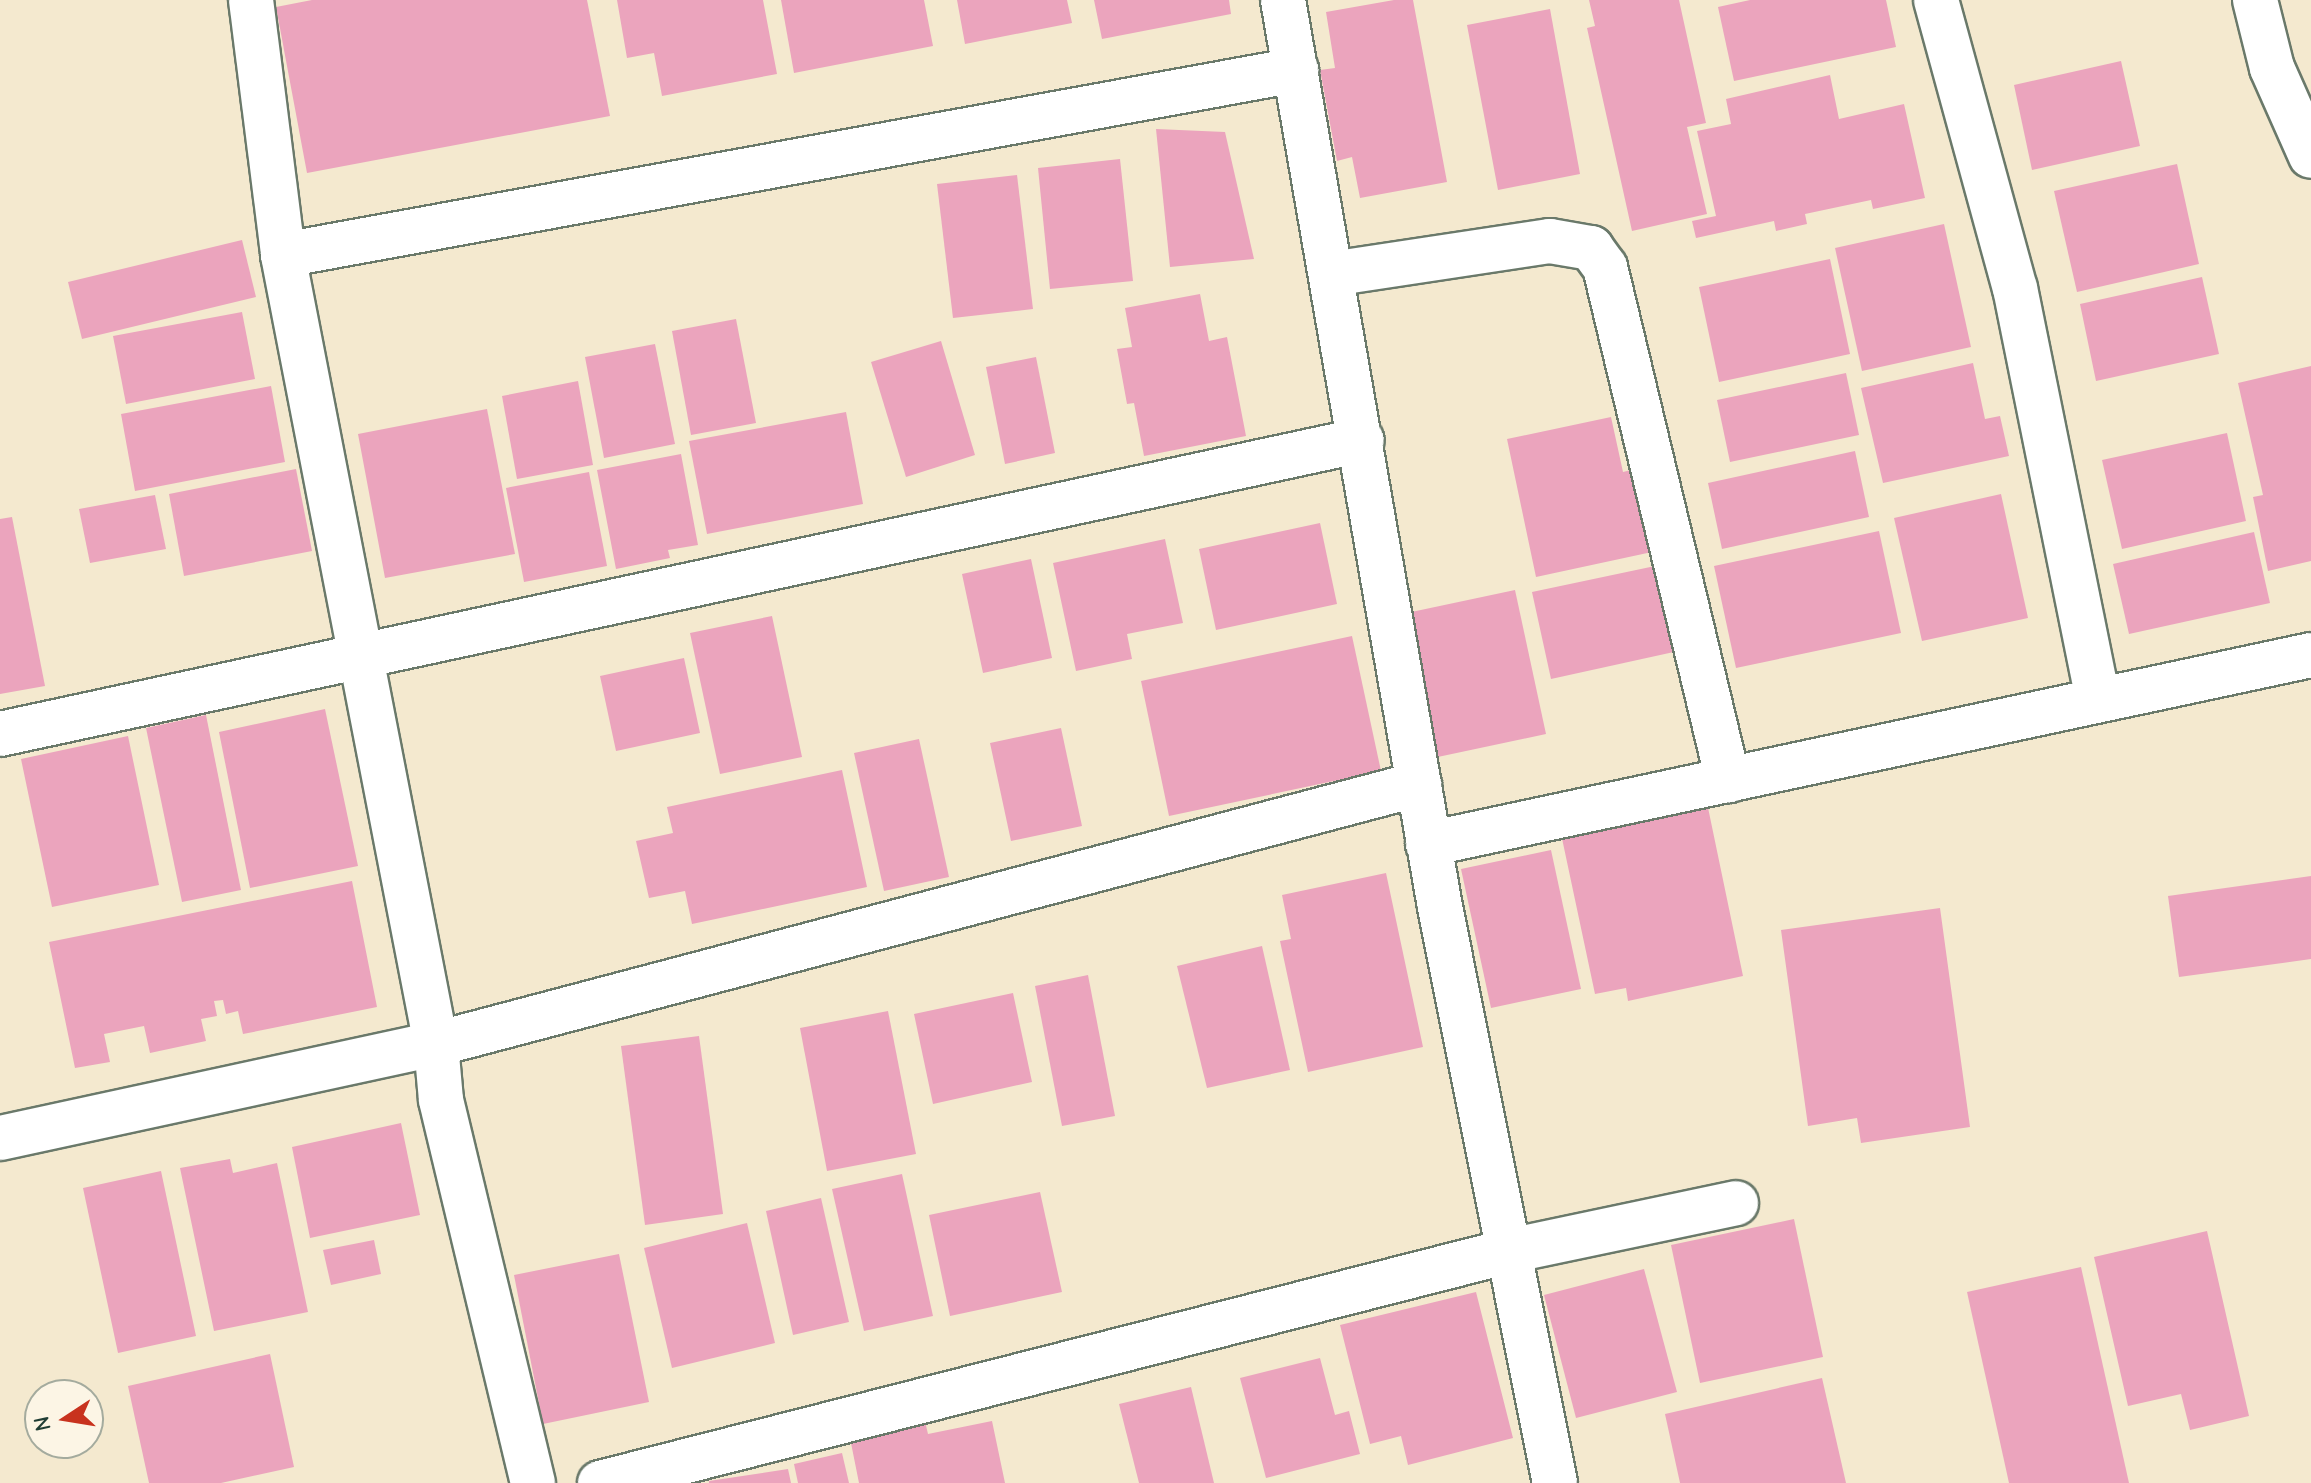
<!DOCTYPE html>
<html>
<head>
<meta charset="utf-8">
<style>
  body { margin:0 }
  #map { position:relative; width:2311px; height:1483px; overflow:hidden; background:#f4e9cf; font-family:"Comic Neue",sans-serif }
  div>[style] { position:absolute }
  .building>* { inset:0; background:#eba4bd }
  .roads { filter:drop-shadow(2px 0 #6a796a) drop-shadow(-2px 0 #6a796a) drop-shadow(0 2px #6a796a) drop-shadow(0 -2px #6a796a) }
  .minor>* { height:44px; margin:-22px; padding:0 22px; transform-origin:22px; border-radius:22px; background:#fff }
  span { translate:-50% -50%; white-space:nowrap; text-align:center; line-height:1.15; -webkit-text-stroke:7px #fcf5e5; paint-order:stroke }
  .north { position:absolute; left:24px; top:1379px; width:80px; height:80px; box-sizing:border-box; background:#fcf5e5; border:2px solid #a4ab9e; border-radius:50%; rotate:258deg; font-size:22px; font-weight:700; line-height:32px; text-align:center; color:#1f3d34 }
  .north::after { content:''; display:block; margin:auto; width:28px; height:36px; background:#c8321e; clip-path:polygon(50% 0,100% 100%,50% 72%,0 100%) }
</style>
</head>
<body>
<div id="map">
  <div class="building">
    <i style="clip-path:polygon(312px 0,587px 0,610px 116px,307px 173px,276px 7px)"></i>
    <i style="clip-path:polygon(617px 0,763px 0,777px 74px,662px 96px,654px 53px,627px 58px)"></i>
    <i style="clip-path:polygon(781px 0,924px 0,933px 46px,794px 73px)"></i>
    <i style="clip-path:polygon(957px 0,1067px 0,1072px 23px,965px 44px)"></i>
    <i style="clip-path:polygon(1094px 0,1229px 0,1231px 14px,1102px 39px)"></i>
    <i style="clip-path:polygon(1394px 0,1413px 0,1447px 182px,1360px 198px,1352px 157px,1337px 161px,1320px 70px,1335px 68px,1326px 12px)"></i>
    <i style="clip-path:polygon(1589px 0,1679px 0,1706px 123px,1687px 127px,1707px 214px,1632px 231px,1587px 28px,1595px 26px)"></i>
    <i style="clip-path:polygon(1750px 0,1886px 0,1896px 47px,1734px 81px,1718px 7px)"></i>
    <i style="clip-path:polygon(1550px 9px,1580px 174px,1498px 190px,1467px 25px)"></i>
    <i style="clip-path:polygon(2121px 61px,2140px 146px,2032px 170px,2014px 85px)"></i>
    <i style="clip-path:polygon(1830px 75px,1839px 119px,1904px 104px,1925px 198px,1873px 209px,1871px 200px,1805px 214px,1807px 224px,1776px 231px,1774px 221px,1696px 238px,1692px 221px,1716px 216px,1697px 131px,1731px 124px,1726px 99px)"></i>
    <i style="clip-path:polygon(1156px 129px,1225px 132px,1254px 259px,1170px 267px)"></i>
    <i style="clip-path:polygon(1120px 159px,1133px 281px,1050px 289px,1038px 168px)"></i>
    <i style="clip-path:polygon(2177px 164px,2199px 264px,2077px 292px,2054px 191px)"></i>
    <i style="clip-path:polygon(1017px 175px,1033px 309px,953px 318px,937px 184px)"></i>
    <i style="clip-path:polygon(1944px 224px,1971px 347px,1862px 371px,1835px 248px)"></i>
    <i style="clip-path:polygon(242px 240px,256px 297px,82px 339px,68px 282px)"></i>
    <i style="clip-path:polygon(1830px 259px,1850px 354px,1719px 382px,1699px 287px)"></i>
    <i style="clip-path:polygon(2202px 277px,2219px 354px,2096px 381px,2080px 304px)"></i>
    <i style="clip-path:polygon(1200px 294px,1209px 341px,1227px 337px,1246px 436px,1144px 456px,1134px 403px,1127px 404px,1117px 349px,1132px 347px,1125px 308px)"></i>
    <i style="clip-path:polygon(242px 312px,255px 379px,126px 404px,113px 336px)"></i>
    <i style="clip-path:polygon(736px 319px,756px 423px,691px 435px,672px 331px)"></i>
    <i style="clip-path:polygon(941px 341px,975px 455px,906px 477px,871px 362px)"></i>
    <i style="clip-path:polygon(655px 344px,675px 444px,604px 458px,585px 357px)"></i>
    <i style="clip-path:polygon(1036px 357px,1055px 453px,1005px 464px,986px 367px)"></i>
    <i style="clip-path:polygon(1973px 363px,1985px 419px,2000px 416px,2009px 456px,1883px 483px,1861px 388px)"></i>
    <i style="clip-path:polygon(2311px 366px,2311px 561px,2268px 571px,2253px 497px,2263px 495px,2238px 383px)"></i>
    <i style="clip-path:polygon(1846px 373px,1859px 435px,1730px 462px,1717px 400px)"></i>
    <i style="clip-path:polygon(578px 381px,593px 465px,517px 479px,502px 396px)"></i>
    <i style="clip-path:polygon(271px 386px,285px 462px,135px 491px,121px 414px)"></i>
    <i style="clip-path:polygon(487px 409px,515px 554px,385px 578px,358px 434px)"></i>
    <i style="clip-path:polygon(846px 412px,863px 504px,707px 534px,689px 441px)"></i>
    <i style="clip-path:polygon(1611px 417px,1623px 472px,1635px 469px,1652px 552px,1536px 577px,1507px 439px)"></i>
    <i style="clip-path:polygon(2227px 433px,2246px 521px,2122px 549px,2102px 460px)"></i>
    <i style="clip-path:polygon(1855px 451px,1869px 517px,1722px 549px,1708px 483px)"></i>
    <i style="clip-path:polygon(681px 454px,698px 545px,668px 550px,670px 558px,616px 569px,597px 470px)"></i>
    <i style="clip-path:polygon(296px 469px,312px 551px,184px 576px,169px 494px)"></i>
    <i style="clip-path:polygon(589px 472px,607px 566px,524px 582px,506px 488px)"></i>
    <i style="clip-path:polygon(2001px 494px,2028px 618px,1922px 641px,1894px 518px)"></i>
    <i style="clip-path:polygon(155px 495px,166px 549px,90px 563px,79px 509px)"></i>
    <i style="clip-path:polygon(12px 517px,45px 686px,0 694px,0 519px)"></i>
    <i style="clip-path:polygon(1320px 523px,1337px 604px,1216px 630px,1199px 549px)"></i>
    <i style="clip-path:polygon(1879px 531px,1901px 633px,1736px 668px,1714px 566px)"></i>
    <i style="clip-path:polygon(2254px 532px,2270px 603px,2129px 634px,2113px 564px)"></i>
    <i style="clip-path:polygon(1165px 539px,1183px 623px,1127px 634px,1132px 659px,1076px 671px,1053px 563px)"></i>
    <i style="clip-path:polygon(1031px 559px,1052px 658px,983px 673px,962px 574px)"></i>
    <i style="clip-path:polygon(1674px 562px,1692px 648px,1551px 679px,1532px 592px)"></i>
    <i style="clip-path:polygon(1515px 590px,1546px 734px,1433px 758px,1402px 614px)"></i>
    <i style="clip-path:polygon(772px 616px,802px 757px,720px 774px,690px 633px)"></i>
    <i style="clip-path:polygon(1352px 636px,1381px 771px,1169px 816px,1141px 681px)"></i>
    <i style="clip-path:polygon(684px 658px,700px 733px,616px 751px,600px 676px)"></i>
    <i style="clip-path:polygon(325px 709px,358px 866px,250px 888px,219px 732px)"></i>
    <i style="clip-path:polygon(206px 715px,241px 890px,182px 902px,146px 728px)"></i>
    <i style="clip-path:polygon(1061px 728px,1082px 826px,1011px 841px,990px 743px)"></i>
    <i style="clip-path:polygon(128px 736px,159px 885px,52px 907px,21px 759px)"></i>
    <i style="clip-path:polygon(919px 739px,949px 877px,884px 891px,854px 753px)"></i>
    <i style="clip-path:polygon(842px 770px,867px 887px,692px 924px,685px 891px,649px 898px,636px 841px,673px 833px,667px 807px)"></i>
    <i style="clip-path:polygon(1706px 798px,1743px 976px,1628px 1001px,1626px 988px,1595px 994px,1560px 829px)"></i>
    <i style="clip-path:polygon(1551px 850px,1581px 989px,1491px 1008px,1461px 869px)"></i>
    <i style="clip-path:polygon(1386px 873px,1423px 1047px,1308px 1072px,1280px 941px,1291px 939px,1282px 895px)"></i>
    <i style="clip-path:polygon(2311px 876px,2311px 959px,2179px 977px,2168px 896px)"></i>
    <i style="clip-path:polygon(352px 881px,377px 1007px,243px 1034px,238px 1011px,226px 1014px,223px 1000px,214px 1001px,217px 1016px,201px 1019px,206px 1041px,150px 1053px,144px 1026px,104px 1034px,110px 1062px,75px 1068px,49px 942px)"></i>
    <i style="clip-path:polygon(1940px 908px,1970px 1127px,1861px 1143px,1857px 1118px,1808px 1126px,1781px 930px)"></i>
    <i style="clip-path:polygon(1262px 946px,1290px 1070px,1207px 1088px,1177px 966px)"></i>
    <i style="clip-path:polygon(1088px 975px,1115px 1116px,1062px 1126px,1035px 986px)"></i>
    <i style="clip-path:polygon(1013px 993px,1032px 1082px,933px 1104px,914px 1014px)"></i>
    <i style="clip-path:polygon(888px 1011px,916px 1154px,827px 1171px,800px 1028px)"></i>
    <i style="clip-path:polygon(699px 1036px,723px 1214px,645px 1225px,621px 1046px)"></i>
    <i style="clip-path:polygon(401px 1123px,420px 1215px,310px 1238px,292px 1147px)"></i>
    <i style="clip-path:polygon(230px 1159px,233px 1173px,277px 1163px,308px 1312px,214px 1331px,180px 1168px)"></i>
    <i style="clip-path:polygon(161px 1171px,196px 1336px,118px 1353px,83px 1188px)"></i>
    <i style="clip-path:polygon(902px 1174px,933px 1316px,864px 1331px,832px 1189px)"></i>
    <i style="clip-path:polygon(1040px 1192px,1062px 1292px,950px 1316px,929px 1215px)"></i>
    <i style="clip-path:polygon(821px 1198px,849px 1322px,793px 1335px,766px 1211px)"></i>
    <i style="clip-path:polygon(1794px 1219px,1823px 1357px,1700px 1383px,1671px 1245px)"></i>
    <i style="clip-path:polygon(747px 1223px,775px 1343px,672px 1368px,644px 1248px)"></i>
    <i style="clip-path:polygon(2207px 1231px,2249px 1416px,2190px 1430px,2181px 1394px,2128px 1406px,2094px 1257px)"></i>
    <i style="clip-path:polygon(374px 1240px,381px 1274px,331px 1285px,323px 1250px)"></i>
    <i style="clip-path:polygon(619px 1254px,649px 1402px,543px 1424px,514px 1275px)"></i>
    <i style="clip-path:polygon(2081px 1267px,2129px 1483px,2009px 1483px,1967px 1292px)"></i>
    <i style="clip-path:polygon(1644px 1269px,1677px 1392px,1576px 1418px,1544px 1295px)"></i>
    <i style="clip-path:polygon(1476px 1292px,1513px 1438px,1408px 1465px,1401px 1436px,1370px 1444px,1340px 1325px)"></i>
    <i style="clip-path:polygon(270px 1354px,294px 1467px,221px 1483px,149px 1483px,128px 1386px)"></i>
    <i style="clip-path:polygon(1320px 1358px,1335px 1415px,1349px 1411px,1360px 1454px,1266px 1478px,1240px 1378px)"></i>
    <i style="clip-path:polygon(1822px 1378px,1846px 1483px,1680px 1483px,1665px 1414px)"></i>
    <i style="clip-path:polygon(1191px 1387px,1214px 1483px,1139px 1483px,1119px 1404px)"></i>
    <i style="clip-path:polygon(924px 1417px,928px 1434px,992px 1421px,1005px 1483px,859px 1483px,849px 1433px)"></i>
    <i style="clip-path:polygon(842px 1453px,849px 1483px,798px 1483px,794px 1464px)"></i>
    <i style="clip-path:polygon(788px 1469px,791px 1483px,709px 1483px,709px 1481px)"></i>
  </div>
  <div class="roads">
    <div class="minor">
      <i style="left:251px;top:0;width:257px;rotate:82.8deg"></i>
      <i style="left:283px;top:255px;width:804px;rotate:79.03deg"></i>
      <i style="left:436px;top:1044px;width:56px;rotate:84.9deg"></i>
      <i style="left:441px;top:1100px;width:394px;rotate:76.5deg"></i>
      <i style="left:1283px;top:0;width:920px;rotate:80.18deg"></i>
      <i style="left:1440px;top:907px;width:587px;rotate:78.71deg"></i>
      <i style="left:1936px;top:0;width:299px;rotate:74.7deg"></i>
      <i style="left:2015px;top:288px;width:420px;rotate:78.6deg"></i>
      <i style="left:2255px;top:0;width:70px;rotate:76deg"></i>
      <i style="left:2272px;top:68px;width:96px;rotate:66.1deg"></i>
      <i style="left:283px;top:255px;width:1030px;rotate:-10.35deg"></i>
      <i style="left:1331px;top:274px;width:221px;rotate:-8.6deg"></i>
      <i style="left:1550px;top:241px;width:42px;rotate:9.7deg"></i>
      <i style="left:1591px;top:248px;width:24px;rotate:54deg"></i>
      <i style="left:1605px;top:267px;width:528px;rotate:76.52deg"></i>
      <i style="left:0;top:734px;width:1393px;rotate:-12.18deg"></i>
      <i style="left:1428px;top:844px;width:903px;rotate:-12.08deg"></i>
      <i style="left:0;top:1138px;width:446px;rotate:-12.2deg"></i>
      <i style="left:436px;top:1044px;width:1017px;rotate:-14.82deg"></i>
      <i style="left:600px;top:1483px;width:938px;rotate:-14.32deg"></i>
      <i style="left:1509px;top:1251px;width:232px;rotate:-11.9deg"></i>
    </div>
  </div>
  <div class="north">N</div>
</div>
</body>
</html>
